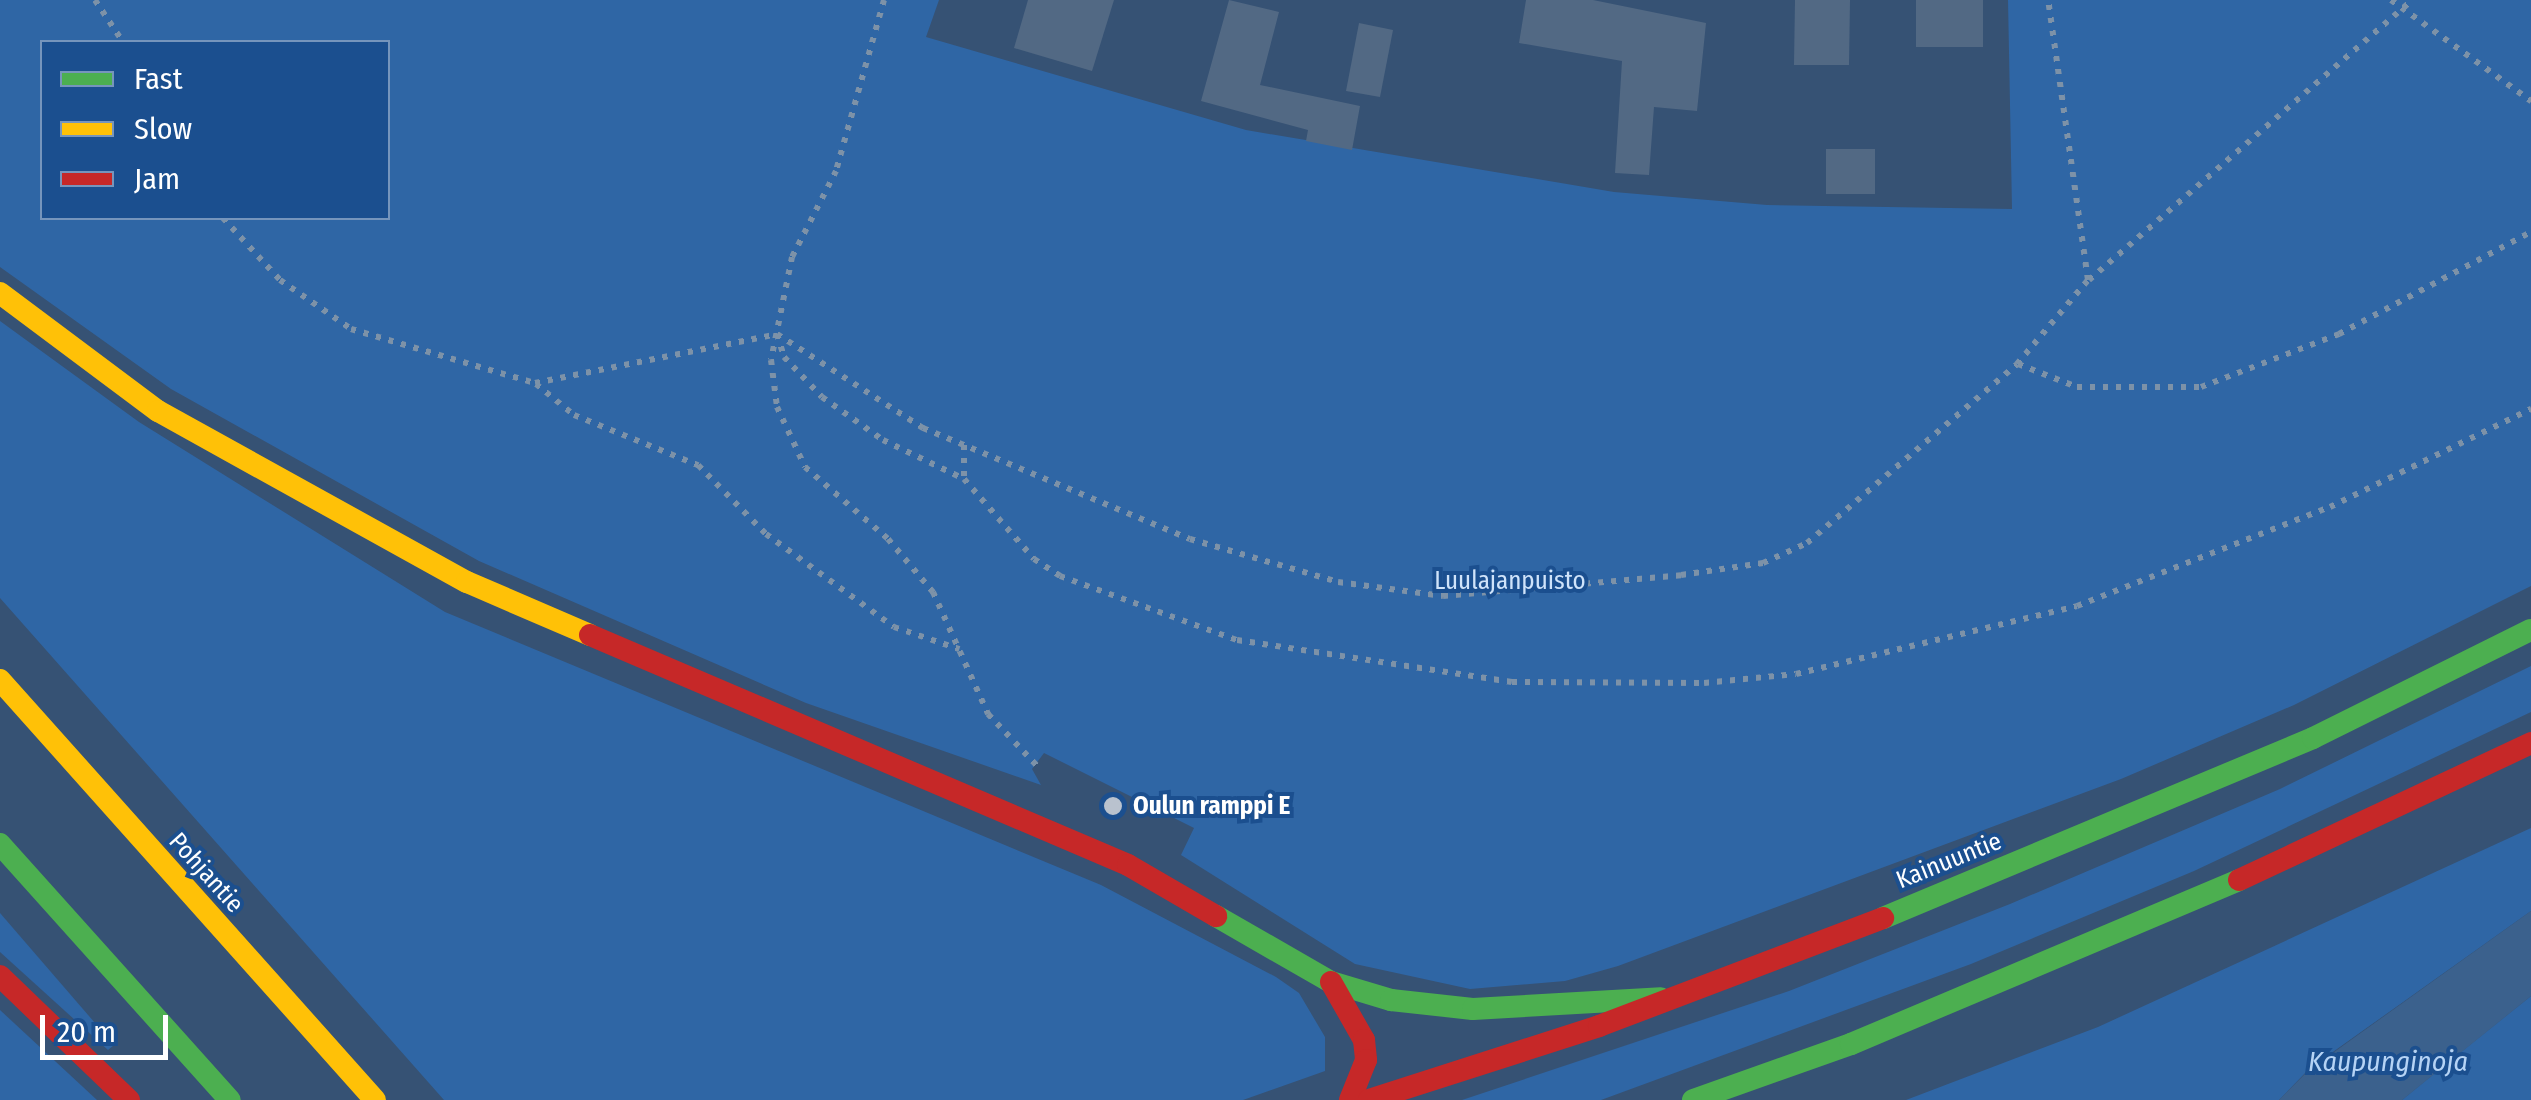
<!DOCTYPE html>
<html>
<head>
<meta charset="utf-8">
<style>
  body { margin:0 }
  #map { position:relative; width:2531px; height:1100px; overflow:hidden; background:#365274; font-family:"Fira Sans Condensed",sans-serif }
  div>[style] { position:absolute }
  .green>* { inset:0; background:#2f66a5 }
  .water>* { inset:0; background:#3b618d }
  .building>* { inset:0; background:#526984 }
  .path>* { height:6px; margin-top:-3px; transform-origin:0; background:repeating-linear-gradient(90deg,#7d92a8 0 5px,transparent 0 13px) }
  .fast>* { height:22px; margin:-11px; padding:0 11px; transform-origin:11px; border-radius:11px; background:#4caf50 }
  .slow>* { height:22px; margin:-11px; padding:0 11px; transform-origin:11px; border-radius:11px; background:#ffc107 }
  .jam>* { height:22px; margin:-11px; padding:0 11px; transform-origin:11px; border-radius:11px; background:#c62828 }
  .dots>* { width:28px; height:28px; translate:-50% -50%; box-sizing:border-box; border:5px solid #1b4f8f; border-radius:50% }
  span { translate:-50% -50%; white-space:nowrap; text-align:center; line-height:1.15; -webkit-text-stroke:8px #1b4f8f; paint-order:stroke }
  .park-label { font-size:25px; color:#cfe3fa }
  .poi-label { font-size:25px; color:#fff; font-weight:700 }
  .left { translate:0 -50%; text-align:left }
  .street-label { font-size:25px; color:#fff }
  .water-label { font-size:28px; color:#b5d3f5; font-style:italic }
  .legend { position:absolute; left:40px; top:40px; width:350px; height:180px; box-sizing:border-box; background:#1b4f8f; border:2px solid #7695bc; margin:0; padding:12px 18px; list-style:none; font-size:30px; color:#fff }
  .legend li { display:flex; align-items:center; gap:20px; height:50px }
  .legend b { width:50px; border:2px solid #7695bc }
  .scale { position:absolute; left:40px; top:1015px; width:128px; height:45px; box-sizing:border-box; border:5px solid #fff; border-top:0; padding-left:12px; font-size:30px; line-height:35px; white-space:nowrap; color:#fff; -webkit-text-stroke:8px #1b4f8f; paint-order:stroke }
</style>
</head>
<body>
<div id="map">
  <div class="green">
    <i style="clip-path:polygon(evenodd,0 0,939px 0,926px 37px,1246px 130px,1614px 192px,1767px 205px,2012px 209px,2008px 0,2531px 0,2531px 586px,2294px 705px,2121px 779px,1618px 966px,1565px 981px,1470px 989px,1355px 964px,1181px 855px,1194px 828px,1044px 753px,1032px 769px,1041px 785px,806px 703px,479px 561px,171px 389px,0 267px,0 0,42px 42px,388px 42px,388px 218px,42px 218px,42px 42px)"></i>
    <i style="clip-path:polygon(0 321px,139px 422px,445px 612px,1101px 885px,1276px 977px,1299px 993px,1325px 1037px,1325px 1071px,1243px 1100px,444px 1100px,0 598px)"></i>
    <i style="clip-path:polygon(2531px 666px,2531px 712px,2194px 871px,1971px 964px,1601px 1100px,1462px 1100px,1789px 991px,2010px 904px,2280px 789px)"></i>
    <i style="clip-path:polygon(2531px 828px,2531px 911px,2309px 1069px,2279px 1100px,1906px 1100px,2098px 1027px)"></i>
    <i style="clip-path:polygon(0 913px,114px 1045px,108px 1050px,0 952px)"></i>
    <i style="clip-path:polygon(2531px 996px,2531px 1100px,2402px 1100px,2446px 1064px)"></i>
    <i style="clip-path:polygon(0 1010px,97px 1100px,0 1100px)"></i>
  </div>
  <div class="water">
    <i style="clip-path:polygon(2531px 911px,2531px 996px,2402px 1100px,2279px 1100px,2309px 1070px)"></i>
  </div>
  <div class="building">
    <i style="clip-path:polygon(1028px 0,1114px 0,1092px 71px,1014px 48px)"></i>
    <i style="clip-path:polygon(1229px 0,1279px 12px,1260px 85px,1360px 106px,1352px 150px,1306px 141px,1308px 130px,1201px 101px)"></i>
    <i style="clip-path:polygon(1526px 0,1593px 0,1706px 23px,1697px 111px,1654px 107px,1649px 175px,1615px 173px,1622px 61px,1519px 43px)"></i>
    <i style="clip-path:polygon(1795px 0,1850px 0,1849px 65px,1794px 65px)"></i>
    <i style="clip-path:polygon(1916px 0,1983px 0,1983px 47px,1916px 47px)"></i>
    <i style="clip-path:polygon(1359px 23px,1393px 30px,1380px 97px,1346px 91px)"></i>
    <i style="clip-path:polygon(1826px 149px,1875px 149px,1875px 194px,1826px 194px)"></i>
  </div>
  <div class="path">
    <i style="left:95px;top:0;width:50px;rotate:56.3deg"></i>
    <i style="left:884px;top:0;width:178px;rotate:105.7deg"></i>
    <i style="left:836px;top:171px;width:97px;rotate:117.1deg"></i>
    <i style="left:792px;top:257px;width:105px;rotate:101.5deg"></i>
    <i style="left:771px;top:360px;width:47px;rotate:82.7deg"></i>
    <i style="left:777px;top:407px;width:66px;rotate:65deg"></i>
    <i style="left:805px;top:467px;width:110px;rotate:40.9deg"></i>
    <i style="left:888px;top:539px;width:70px;rotate:49.7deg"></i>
    <i style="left:933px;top:592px;width:134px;rotate:65.7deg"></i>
    <i style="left:988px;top:714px;width:76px;rotate:46.6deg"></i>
    <i style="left:2391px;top:0;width:173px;rotate:35.8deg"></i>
    <i style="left:223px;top:218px;width:84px;rotate:47.4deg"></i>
    <i style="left:280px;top:280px;width:86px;rotate:34.6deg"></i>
    <i style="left:351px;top:329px;width:192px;rotate:16.4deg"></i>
    <i style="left:535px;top:383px;width:247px;rotate:-11.4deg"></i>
    <i style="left:777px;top:334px;width:174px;rotate:32.8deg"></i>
    <i style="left:923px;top:428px;width:289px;rotate:22.6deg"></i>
    <i style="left:1190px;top:539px;width:154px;rotate:16.2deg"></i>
    <i style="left:1338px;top:582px;width:106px;rotate:7.6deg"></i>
    <i style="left:1443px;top:596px;width:239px;rotate:-5deg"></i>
    <i style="left:1681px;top:575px;width:83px;rotate:-8.3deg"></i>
    <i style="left:1763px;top:563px;width:48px;rotate:-24.4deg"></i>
    <i style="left:1807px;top:543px;width:276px;rotate:-40.4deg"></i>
    <i style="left:2017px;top:364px;width:110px;rotate:-49.8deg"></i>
    <i style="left:2088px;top:280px;width:283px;rotate:-98.1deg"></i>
    <i style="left:2089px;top:280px;width:427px;rotate:-40.9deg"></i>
    <i style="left:777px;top:334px;width:24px;rotate:73deg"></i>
    <i style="left:784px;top:357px;width:55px;rotate:46.5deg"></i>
    <i style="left:822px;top:397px;width:75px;rotate:35.2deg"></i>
    <i style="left:883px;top:440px;width:90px;rotate:25.7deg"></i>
    <i style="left:964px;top:479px;width:106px;rotate:48.8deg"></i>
    <i style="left:1034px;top:559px;width:31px;rotate:33deg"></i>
    <i style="left:1060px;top:576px;width:188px;rotate:19.9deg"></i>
    <i style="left:1237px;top:640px;width:278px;rotate:8.7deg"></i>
    <i style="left:1512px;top:682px;width:192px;rotate:0.3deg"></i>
    <i style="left:1704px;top:683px;width:92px;rotate:-5.6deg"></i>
    <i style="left:1796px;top:674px;width:289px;rotate:-13.6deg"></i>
    <i style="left:2077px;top:606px;width:272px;rotate:-21.4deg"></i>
    <i style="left:2330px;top:507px;width:224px;rotate:-26deg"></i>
    <i style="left:2018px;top:364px;width:63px;rotate:21.3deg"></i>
    <i style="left:2077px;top:387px;width:124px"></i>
    <i style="left:2201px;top:387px;width:148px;rotate:-21deg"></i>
    <i style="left:2339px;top:334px;width:217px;rotate:-28deg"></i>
    <i style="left:536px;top:384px;width:49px;rotate:39.2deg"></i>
    <i style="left:574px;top:415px;width:134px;rotate:22deg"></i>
    <i style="left:698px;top:465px;width:97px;rotate:45.4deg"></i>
    <i style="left:766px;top:534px;width:158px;rotate:36deg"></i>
    <i style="left:894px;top:627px;width:69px;rotate:18.7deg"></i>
    <i style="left:964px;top:445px;width:34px;rotate:90deg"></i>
  </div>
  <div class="fast">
    <i style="left:0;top:844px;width:344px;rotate:48.1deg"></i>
    <i style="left:1216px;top:916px;width:133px;rotate:29.9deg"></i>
    <i style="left:1331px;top:982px;width:63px;rotate:16.7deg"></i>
    <i style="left:1391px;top:1000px;width:82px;rotate:6.3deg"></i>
    <i style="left:1473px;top:1009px;width:188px;rotate:-3.3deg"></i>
    <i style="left:1883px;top:918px;width:466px;rotate:-22.7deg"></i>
    <i style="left:2313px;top:738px;width:243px;rotate:-26.4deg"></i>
    <i style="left:1693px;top:1100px;width:168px;rotate:-19.5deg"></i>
    <i style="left:1851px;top:1044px;width:421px;rotate:-22.9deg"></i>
  </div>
  <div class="slow">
    <i style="left:0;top:293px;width:197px;rotate:36.8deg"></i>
    <i style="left:158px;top:411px;width:353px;rotate:29deg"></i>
    <i style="left:467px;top:582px;width:134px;rotate:23.3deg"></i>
    <i style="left:0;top:680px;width:563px;rotate:48.24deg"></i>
  </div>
  <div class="jam">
    <i style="left:590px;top:635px;width:585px;rotate:23.15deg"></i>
    <i style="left:1128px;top:865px;width:102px;rotate:30.1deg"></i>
    <i style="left:2239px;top:880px;width:323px;rotate:-25.1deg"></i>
    <i style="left:0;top:976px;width:179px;rotate:43.9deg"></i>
    <i style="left:1331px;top:982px;width:67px;rotate:60.4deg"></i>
    <i style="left:1364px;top:1040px;width:20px;rotate:84deg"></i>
    <i style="left:1366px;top:1060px;width:43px;rotate:111.8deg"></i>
    <i style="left:1369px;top:1100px;width:242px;rotate:-17.8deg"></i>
    <i style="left:1599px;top:1026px;width:304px;rotate:-20.8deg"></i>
  </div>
  <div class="dots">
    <i style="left:1113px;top:806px;background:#b9c2ce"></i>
  </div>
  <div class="park-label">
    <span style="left:1510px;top:581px">Luulajanpuisto</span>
  </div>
  <div class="poi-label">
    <span class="left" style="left:1133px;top:806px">Oulun ramppi E</span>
  </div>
  <div class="street-label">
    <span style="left:1949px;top:861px;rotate:-22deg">Kainuuntie</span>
    <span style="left:206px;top:873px;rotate:48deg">Pohjantie</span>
  </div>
  <div class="water-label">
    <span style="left:2388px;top:1062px">Kaupunginoja</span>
  </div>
  <ul class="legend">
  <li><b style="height:12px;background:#4caf50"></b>Fast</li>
  <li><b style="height:12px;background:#ffc107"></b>Slow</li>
  <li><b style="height:12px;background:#c62828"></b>Jam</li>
  </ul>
  <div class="scale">20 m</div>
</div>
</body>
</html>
